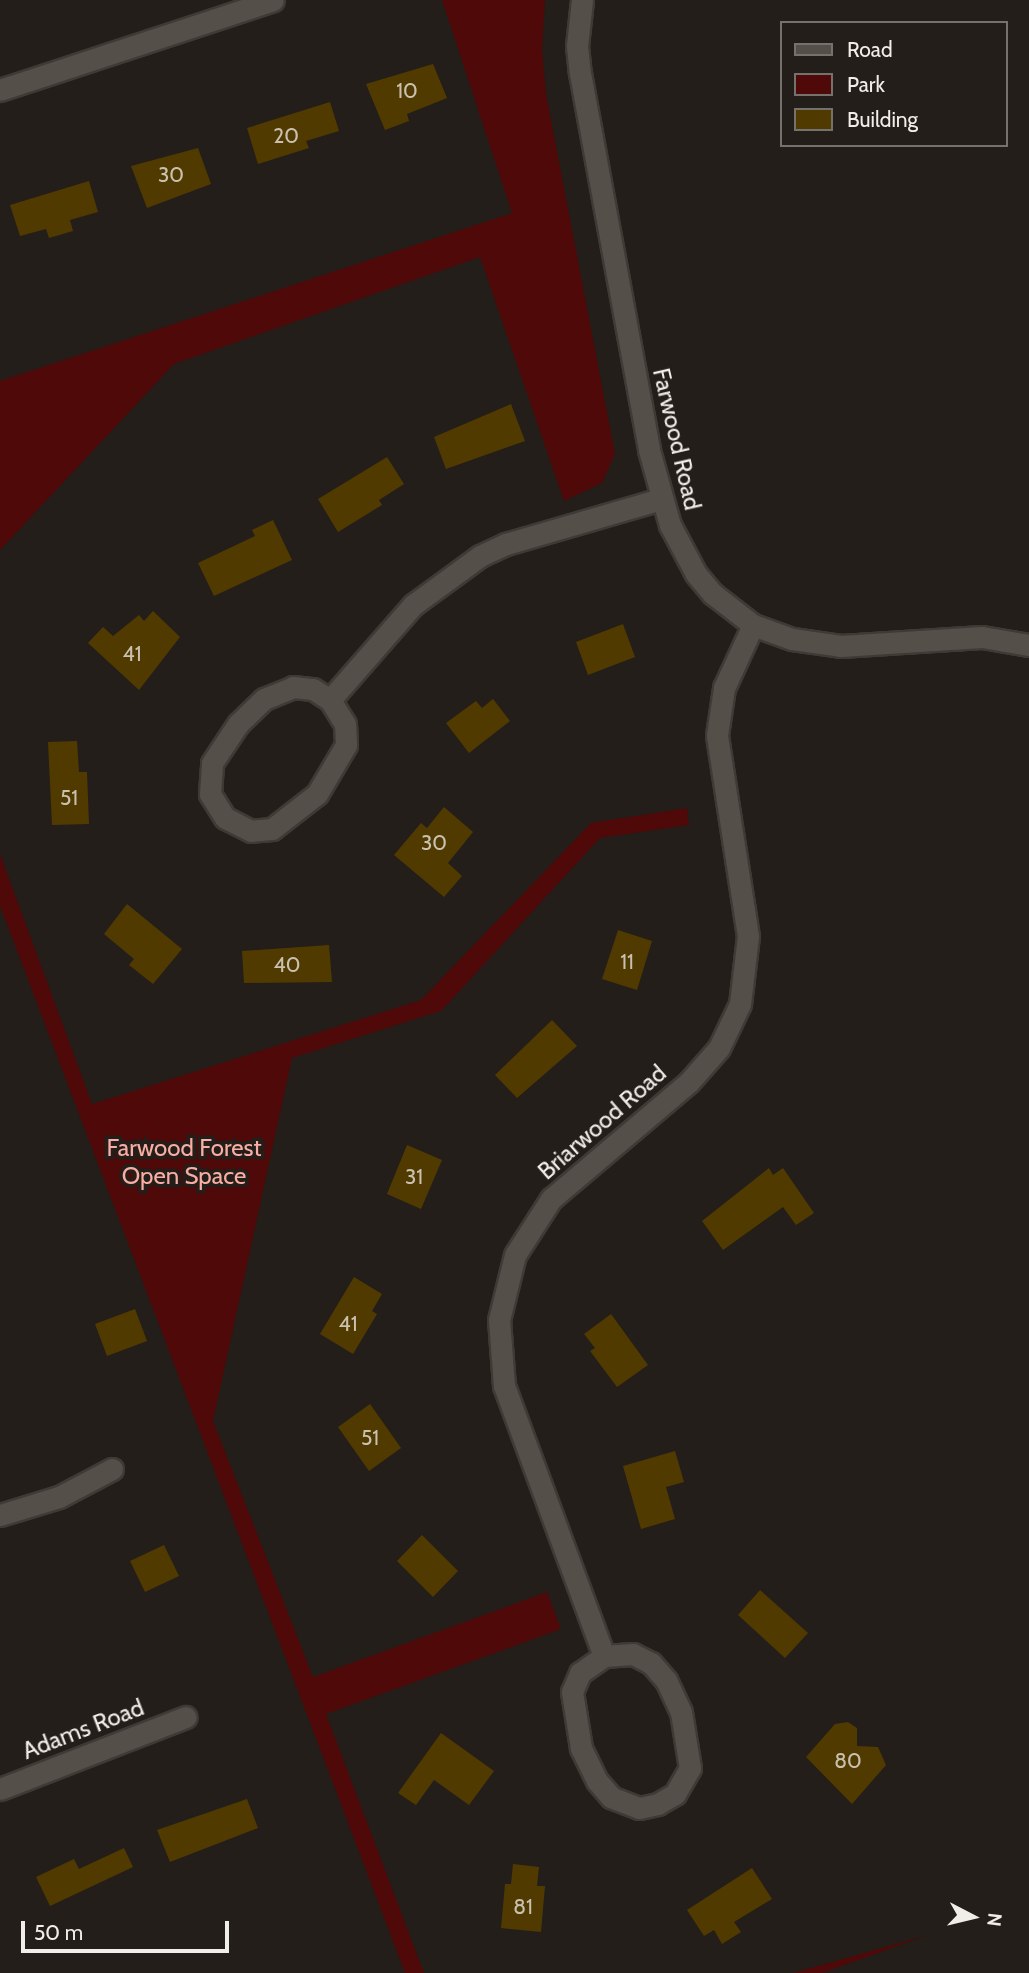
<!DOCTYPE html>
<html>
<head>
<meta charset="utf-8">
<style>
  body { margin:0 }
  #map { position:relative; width:1029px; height:1973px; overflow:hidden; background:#231e19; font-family:Cabin,sans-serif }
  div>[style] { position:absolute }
  .green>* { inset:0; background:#4f0908 }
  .building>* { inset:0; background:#513a00 }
  .roads { filter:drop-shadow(2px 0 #3e3b37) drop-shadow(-2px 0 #3e3b37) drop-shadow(0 2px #3e3b37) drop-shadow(0 -2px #3e3b37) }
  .minor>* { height:21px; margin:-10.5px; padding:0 10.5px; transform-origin:10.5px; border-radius:10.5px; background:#554f49 }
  span { translate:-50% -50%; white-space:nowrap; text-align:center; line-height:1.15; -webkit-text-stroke:7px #231e19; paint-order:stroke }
  .number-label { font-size:21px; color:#c9c1b0 }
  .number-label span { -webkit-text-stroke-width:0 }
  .street-label { font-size:24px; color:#f1eeea }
  .park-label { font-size:24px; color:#fbada3 }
  .legend { position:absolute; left:780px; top:21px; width:228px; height:126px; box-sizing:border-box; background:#231e19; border:2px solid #75716d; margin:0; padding:9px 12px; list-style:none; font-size:21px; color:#f1eeea }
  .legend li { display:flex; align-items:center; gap:14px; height:35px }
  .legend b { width:35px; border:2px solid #75716d }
  .north { position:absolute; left:938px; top:1882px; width:70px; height:70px; -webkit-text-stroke:5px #231e19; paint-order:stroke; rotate:97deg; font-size:19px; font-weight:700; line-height:28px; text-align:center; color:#f1eeea }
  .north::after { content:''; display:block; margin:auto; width:24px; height:32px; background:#f1eeea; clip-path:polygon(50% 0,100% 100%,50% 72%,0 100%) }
  .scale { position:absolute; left:21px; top:1921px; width:208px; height:32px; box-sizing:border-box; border:4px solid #f1eeea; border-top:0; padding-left:9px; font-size:21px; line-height:24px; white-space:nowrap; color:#f1eeea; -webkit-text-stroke:5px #231e19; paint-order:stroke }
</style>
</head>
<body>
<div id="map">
  <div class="green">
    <i style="clip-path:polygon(442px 0,545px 0,542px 49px,546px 94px,615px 454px,602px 483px,564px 501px,480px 257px,174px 364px,0 550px,0 381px,512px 213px)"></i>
    <i style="clip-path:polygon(687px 808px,689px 825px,600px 838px,441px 1011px,292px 1058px,213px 1421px,313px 1677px,547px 1592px,561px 1629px,326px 1714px,424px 1973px,405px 1973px,0 906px,0 854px,92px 1104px,421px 1000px,591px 823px)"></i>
    <i style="clip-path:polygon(928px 1935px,822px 1973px,793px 1973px)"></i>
  </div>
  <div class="building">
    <i style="clip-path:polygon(433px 64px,447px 98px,407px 114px,409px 121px,385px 130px,366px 84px)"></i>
    <i style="clip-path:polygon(330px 102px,339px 131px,306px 141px,309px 148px,258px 164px,247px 128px)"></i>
    <i style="clip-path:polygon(198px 148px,211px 184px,147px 208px,131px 166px)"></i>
    <i style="clip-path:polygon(89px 181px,98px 212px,70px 220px,73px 231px,49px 238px,46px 229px,20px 236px,10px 205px)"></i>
    <i style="clip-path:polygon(511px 404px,525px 441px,446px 469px,434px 437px)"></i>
    <i style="clip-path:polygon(387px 457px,404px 484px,379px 500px,382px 505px,338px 532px,318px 499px)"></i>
    <i style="clip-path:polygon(273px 520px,292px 560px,214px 596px,198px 563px,255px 536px,252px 530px)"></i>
    <i style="clip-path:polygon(153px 611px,180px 637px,139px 690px,88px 643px,103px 627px,113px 636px,139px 615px,144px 621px)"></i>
    <i style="clip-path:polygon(623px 624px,635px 657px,588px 675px,576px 642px)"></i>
    <i style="clip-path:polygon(493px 699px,510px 721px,469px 753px,446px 723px,476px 701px,482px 708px)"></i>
    <i style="clip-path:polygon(77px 741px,79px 772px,87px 772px,89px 824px,52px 825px,48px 742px)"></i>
    <i style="clip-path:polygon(444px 807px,473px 832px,448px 863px,462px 876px,444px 897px,394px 855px,421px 823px,427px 828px)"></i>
    <i style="clip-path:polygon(127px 904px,182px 949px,153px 984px,129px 965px,134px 959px,104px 934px)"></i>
    <i style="clip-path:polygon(618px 930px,652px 941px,637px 990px,602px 979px)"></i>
    <i style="clip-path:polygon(329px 945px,332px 982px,244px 983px,242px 951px)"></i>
    <i style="clip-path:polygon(552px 1020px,577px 1046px,517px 1098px,495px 1075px)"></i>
    <i style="clip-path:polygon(407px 1145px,442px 1160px,421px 1209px,387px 1194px)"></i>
    <i style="clip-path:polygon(769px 1168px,773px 1175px,783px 1168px,814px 1213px,796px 1225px,783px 1207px,723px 1250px,702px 1221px)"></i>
    <i style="clip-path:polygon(354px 1277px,382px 1294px,372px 1311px,377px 1314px,353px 1354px,320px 1334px)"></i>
    <i style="clip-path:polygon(135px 1309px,147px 1341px,107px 1356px,95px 1324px)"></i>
    <i style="clip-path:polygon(611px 1314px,648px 1365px,617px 1387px,590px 1351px,595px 1348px,584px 1334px)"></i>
    <i style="clip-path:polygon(370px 1404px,401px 1448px,369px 1471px,338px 1427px)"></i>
    <i style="clip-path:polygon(675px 1451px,684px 1482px,666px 1487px,675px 1519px,641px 1529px,623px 1466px)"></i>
    <i style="clip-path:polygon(422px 1535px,458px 1571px,433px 1597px,397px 1561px)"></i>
    <i style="clip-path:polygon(164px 1545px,179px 1576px,145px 1592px,130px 1561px)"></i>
    <i style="clip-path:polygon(760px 1590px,808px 1633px,785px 1658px,738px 1615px)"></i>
    <i style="clip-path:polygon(848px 1722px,857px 1728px,857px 1746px,878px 1747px,886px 1765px,852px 1804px,806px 1757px,835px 1724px)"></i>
    <i style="clip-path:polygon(441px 1733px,494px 1771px,469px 1805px,434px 1780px,416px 1805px,398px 1793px)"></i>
    <i style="clip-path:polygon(247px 1799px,258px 1828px,170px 1862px,157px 1830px)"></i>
    <i style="clip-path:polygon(124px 1848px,133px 1867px,50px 1906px,36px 1877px,74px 1859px,79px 1869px)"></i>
    <i style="clip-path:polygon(513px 1864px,539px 1867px,537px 1886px,545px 1886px,541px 1932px,501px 1928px,505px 1884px,511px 1884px)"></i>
    <i style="clip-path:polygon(752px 1868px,772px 1899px,734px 1922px,741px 1932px,722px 1944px,714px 1930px,704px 1936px,687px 1910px)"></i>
  </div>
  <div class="roads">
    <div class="minor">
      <i style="left:582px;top:0;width:46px;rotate:96.2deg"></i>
      <i style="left:577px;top:46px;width:27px;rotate:84deg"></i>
      <i style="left:580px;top:73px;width:383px;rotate:79.6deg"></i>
      <i style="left:649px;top:450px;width:78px;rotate:74.4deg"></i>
      <i style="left:670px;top:525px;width:55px;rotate:62deg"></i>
      <i style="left:696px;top:574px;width:26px;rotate:50deg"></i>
      <i style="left:713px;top:594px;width:51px;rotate:37.8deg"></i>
      <i style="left:753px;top:625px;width:41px;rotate:19.7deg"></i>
      <i style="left:792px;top:639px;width:49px;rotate:8.1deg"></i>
      <i style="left:841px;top:646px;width:141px;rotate:-3.7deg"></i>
      <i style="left:982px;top:637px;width:48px;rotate:9.7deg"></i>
      <i style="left:0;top:90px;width:287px;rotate:-18.2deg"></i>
      <i style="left:330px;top:700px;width:28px;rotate:58deg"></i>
      <i style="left:345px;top:724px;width:21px;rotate:87deg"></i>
      <i style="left:346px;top:745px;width:57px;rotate:120.6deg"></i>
      <i style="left:317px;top:794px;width:57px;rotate:142.1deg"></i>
      <i style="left:272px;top:829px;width:21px;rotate:175deg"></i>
      <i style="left:251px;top:831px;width:29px;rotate:-153deg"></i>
      <i style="left:225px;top:818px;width:28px;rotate:-122deg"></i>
      <i style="left:210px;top:794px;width:31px;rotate:-86deg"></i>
      <i style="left:212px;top:763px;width:47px;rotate:-56.3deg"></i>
      <i style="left:238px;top:724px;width:36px;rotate:-44deg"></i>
      <i style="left:264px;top:699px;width:31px;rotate:-22deg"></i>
      <i style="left:293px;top:687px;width:20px;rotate:6deg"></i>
      <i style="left:313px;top:689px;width:20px;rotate:33deg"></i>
      <i style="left:330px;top:700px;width:126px;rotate:-48.9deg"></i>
      <i style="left:413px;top:605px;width:83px;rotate:-36.2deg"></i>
      <i style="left:480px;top:556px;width:29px;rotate:-25deg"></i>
      <i style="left:506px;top:544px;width:161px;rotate:-16.2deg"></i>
      <i style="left:0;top:1515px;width:62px;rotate:-17deg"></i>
      <i style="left:59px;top:1497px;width:60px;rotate:-27.8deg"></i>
      <i style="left:604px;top:1656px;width:29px;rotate:-4deg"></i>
      <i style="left:633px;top:1654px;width:20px;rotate:27deg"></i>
      <i style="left:651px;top:1663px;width:23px;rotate:49deg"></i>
      <i style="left:666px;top:1680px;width:35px;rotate:65deg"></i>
      <i style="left:681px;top:1712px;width:57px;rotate:80.9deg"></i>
      <i style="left:690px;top:1768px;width:30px;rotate:120deg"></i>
      <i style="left:675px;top:1794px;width:20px;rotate:150deg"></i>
      <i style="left:658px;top:1804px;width:19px;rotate:168deg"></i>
      <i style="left:639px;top:1808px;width:30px;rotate:-159deg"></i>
      <i style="left:611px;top:1797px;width:21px;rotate:-131deg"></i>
      <i style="left:597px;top:1781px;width:37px;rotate:-116deg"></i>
      <i style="left:581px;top:1748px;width:57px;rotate:-99.1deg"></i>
      <i style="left:572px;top:1692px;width:21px;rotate:-67deg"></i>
      <i style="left:580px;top:1673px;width:29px;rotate:-35deg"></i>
      <i style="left:604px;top:1656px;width:288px;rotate:-110.3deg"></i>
      <i style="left:504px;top:1386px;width:66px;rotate:-94.3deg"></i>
      <i style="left:499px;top:1320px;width:67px;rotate:-76.2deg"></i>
      <i style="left:515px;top:1255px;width:67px;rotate:-57.3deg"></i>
      <i style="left:551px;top:1199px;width:181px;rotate:-40.3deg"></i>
      <i style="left:689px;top:1082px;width:45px;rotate:-48.6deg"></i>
      <i style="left:719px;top:1048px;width:49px;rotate:-64.5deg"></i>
      <i style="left:740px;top:1004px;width:68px;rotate:-83.3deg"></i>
      <i style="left:748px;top:936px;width:203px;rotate:-98.8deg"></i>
      <i style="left:717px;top:735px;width:48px;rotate:-81.5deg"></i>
      <i style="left:724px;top:688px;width:69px;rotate:-65.3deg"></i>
      <i style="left:0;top:1789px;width:199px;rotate:-21.2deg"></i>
    </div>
  </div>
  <div class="number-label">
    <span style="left:407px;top:91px">10</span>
    <span style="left:286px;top:136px">20</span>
    <span style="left:171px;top:175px">30</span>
    <span style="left:132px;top:654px">41</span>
    <span style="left:69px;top:798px">51</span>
    <span style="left:434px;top:843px">30</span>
    <span style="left:627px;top:962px">11</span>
    <span style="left:287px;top:965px">40</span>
    <span style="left:414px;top:1177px">31</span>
    <span style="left:348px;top:1324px">41</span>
    <span style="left:370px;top:1438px">51</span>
    <span style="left:848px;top:1761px">80</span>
    <span style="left:523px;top:1907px">81</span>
  </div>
  <div class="street-label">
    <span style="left:677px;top:439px;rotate:77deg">Farwood Road</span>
    <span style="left:602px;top:1122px;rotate:-41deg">Briarwood Road</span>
    <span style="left:83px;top:1729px;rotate:-21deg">Adams Road</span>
  </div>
  <div class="park-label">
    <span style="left:184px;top:1162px">Farwood Forest<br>Open Space</span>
  </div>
  <ul class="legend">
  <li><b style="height:9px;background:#554f49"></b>Road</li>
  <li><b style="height:19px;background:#4f0908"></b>Park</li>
  <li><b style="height:19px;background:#513a00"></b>Building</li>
  </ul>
  <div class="north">N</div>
  <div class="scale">50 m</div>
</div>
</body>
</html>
